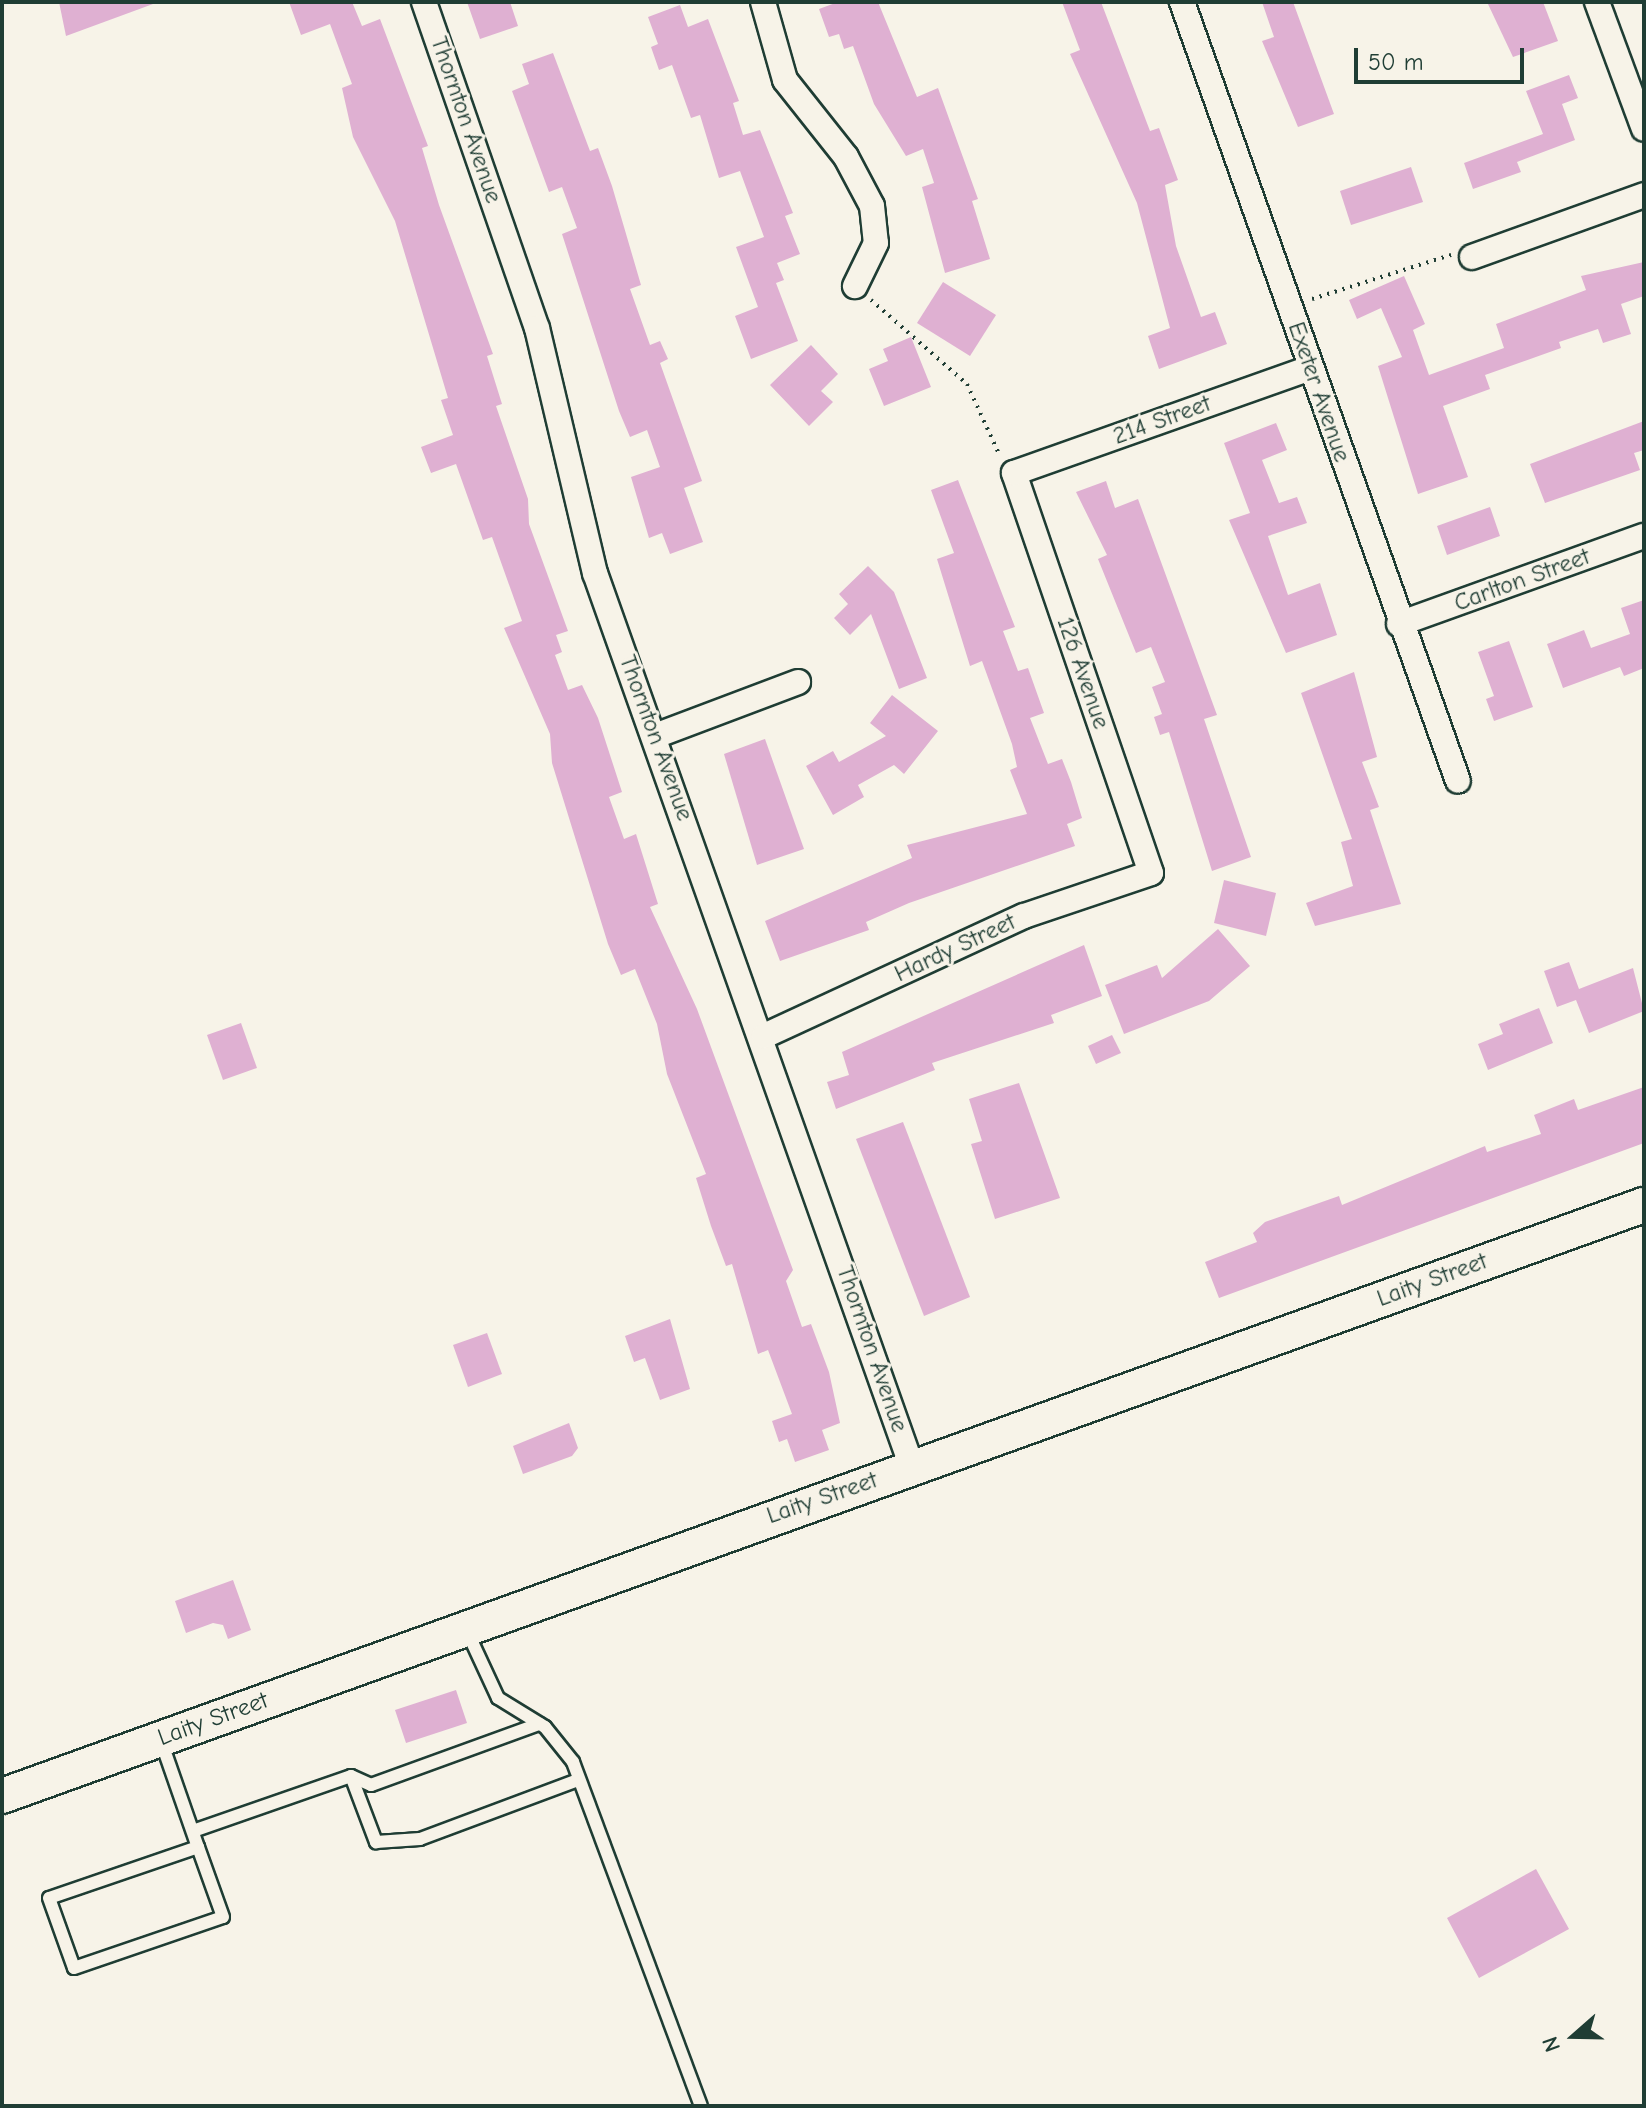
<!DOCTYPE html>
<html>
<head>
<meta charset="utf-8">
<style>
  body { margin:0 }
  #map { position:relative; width:1646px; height:2108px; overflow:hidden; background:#f7f3e8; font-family:"Comic Neue",sans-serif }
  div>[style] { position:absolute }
  .building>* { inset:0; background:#dfb0d2 }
  .path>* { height:4px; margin-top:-2px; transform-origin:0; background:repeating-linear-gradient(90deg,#1f3d34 0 2px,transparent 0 8px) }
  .roads { filter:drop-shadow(2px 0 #1f3d34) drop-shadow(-2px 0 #1f3d34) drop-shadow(0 2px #1f3d34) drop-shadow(0 -2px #1f3d34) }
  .lane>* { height:12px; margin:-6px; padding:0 6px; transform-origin:6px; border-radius:6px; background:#f7f3e8 }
  .street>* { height:24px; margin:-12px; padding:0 12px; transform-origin:12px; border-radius:12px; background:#f7f3e8 }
  .secondary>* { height:34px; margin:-17px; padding:0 17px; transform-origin:17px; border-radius:17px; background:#f7f3e8 }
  span { translate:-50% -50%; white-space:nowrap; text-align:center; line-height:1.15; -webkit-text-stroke:6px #f7f3e8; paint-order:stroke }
  .street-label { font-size:24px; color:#1f3d34 }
  .frame { position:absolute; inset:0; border:4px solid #1f3d34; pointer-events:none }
  .north { position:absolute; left:1534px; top:1996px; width:80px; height:80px; -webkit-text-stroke:6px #f7f3e8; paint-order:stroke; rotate:250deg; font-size:22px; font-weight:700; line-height:32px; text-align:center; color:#1f3d34 }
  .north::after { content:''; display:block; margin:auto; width:28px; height:36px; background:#1f3d34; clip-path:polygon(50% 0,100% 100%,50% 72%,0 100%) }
  .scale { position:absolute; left:1354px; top:48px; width:170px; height:36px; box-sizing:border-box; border:4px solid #1f3d34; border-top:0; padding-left:10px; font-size:24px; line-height:28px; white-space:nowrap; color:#1f3d34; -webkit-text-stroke:6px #f7f3e8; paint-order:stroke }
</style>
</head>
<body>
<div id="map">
  <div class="building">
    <i style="clip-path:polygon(59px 2px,153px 2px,153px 4px,66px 36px)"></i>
    <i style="clip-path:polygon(289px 2px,352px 2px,362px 26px,380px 19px,428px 146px,422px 148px,439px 205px,493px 354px,487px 356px,502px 404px,496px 406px,528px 499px,529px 524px,568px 631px,556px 635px,562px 652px,555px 655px,568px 690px,582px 685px,598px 718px,622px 792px,609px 797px,624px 839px,636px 834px,658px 904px,650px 907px,697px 1009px,793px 1270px,786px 1281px,802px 1327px,811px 1324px,829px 1372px,840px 1423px,822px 1430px,829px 1450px,795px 1462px,787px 1439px,779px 1442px,772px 1421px,792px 1414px,768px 1350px,758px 1354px,732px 1264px,726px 1266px,711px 1226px,696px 1178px,706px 1174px,667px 1074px,657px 1024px,635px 969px,621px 975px,608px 944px,552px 763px,550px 734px,504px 628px,522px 621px,492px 537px,483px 540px,456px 464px,431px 473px,421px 447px,453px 435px,441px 400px,448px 398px,395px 221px,353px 137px,342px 88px,352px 84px,330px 24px,301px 35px)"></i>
    <i style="clip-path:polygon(467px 2px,510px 2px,518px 26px,480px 39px)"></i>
    <i style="clip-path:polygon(838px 2px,878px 2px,917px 97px,938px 88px,978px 199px,972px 201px,990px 259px,945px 273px,922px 187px,934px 183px,923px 149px,906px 156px,874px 104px,853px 46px,844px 49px,839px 34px,829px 37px,819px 9px)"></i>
    <i style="clip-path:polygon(1062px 2px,1101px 2px,1150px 131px,1159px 128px,1178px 180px,1165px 185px,1176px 246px,1201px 317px,1215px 312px,1227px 344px,1159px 369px,1148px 336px,1170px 328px,1137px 203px,1070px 54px,1080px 50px)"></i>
    <i style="clip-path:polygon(1262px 2px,1293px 2px,1334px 114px,1298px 127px,1262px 41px,1274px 37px)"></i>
    <i style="clip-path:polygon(1487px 2px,1543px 2px,1558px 41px,1513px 57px)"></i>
    <i style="clip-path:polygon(680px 5px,688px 27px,708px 19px,739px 101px,733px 103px,743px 135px,760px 130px,793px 213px,785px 216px,800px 254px,777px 263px,784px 280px,776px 283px,798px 341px,751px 359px,735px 316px,758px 307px,736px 247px,764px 237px,740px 171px,719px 178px,700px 115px,691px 118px,672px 65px,659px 70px,651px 47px,658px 44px,648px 17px)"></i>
    <i style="clip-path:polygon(553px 53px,590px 151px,598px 148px,612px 186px,641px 285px,630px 289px,650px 345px,660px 341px,668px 359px,660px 363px,702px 481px,684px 488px,703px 542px,670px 554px,662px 533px,649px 538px,631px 477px,660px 467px,647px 430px,630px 437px,619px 411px,562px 234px,577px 228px,562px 187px,549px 192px,512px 91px,529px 84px,522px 64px)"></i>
    <i style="clip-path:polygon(1569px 75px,1578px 98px,1562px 104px,1575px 140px,1517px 162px,1521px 172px,1473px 189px,1464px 163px,1543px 134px,1526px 91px)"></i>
    <i style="clip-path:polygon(1411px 167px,1423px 202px,1351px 225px,1340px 191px)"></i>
    <i style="clip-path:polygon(1644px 262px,1644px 296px,1621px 304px,1631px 334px,1603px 343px,1598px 329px,1559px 342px,1561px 348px,1485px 375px,1490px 389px,1443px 406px,1468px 477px,1418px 494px,1378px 366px,1402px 357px,1381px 308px,1357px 319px,1349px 300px,1404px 276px,1425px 324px,1413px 330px,1429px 375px,1504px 348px,1496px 324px,1586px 290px,1581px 276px)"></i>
    <i style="clip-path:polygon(943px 282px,996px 315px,970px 356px,917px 323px)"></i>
    <i style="clip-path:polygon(911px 337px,931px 387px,884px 406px,869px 369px,888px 361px,883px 349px)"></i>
    <i style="clip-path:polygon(811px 345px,838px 374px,821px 391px,833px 402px,809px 426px,770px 385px)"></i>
    <i style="clip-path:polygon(1644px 421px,1644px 450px,1634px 453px,1640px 470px,1545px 503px,1530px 464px)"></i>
    <i style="clip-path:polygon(1276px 423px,1287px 450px,1262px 460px,1279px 503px,1297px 497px,1307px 523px,1268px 536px,1288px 595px,1320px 583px,1337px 635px,1286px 653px,1229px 520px,1250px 513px,1224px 443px)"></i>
    <i style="clip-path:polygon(958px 480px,1015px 627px,1003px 631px,1018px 671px,1028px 668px,1044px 713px,1030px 718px,1048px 764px,1062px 759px,1071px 782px,1082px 818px,1067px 824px,1075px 846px,909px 903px,866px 922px,869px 930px,780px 961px,765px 921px,912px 858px,907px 845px,1027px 814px,1010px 770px,1017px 767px,1012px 744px,982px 661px,970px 666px,937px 559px,954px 553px,931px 490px)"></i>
    <i style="clip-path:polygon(1106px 481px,1115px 508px,1138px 499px,1217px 715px,1204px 719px,1251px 857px,1212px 871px,1169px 732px,1160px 735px,1154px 717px,1162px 714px,1152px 687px,1165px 682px,1151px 647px,1136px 653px,1098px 559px,1107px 555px,1076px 492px)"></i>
    <i style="clip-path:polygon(1490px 507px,1500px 536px,1447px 555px,1437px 526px)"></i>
    <i style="clip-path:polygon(868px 566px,894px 592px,927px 678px,899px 689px,871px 614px,850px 635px,834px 618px,848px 604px,839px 594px)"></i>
    <i style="clip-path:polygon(1644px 600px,1644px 668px,1624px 676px,1620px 667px,1563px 688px,1547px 644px,1584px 630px,1591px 648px,1630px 634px,1621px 608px)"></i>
    <i style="clip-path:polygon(1509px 641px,1533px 707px,1494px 721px,1486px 699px,1494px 696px,1478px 652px)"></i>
    <i style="clip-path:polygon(1354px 672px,1377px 757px,1362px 762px,1379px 807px,1370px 810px,1401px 904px,1315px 926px,1306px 903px,1353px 886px,1341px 842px,1352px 839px,1301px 693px)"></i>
    <i style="clip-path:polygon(892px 695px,938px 731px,904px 774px,894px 765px,858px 785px,864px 797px,833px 815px,806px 766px,833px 751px,839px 762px,886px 736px,870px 723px)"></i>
    <i style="clip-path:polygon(765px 739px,804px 849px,757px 865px,724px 754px)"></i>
    <i style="clip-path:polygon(1224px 880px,1276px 893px,1266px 936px,1214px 923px)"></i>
    <i style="clip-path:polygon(1218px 929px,1250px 966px,1209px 1001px,1124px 1034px,1105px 985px,1157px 965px,1162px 978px)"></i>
    <i style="clip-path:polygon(1084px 945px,1102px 996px,1051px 1015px,1054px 1023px,932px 1063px,935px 1070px,836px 1109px,827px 1082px,849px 1075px,842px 1052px)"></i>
    <i style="clip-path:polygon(1569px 962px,1579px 989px,1633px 968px,1644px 1011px,1589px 1033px,1576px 1000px,1557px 1007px,1544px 971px)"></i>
    <i style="clip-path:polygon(1539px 1008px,1553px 1043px,1488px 1070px,1478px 1044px,1503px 1034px,1499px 1024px)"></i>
    <i style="clip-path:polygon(241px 1023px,257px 1068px,223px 1080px,207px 1035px)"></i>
    <i style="clip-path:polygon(1112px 1035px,1121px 1053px,1096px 1064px,1088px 1046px)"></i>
    <i style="clip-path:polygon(1019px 1083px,1060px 1198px,995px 1219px,971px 1144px,982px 1141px,969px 1099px)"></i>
    <i style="clip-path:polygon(1644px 1087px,1644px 1143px,1219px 1298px,1205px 1262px,1257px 1242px,1253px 1233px,1265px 1222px,1339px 1196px,1342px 1205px,1485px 1146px,1487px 1152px,1541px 1134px,1534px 1115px,1574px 1099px,1578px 1110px)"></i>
    <i style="clip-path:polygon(903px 1122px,970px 1297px,924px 1316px,856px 1139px)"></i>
    <i style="clip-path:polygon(670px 1319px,690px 1389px,660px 1400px,645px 1358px,634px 1362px,625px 1336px)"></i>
    <i style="clip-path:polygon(487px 1333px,502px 1374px,468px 1387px,453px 1345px)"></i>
    <i style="clip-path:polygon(569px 1423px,578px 1448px,572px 1456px,523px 1474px,513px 1446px)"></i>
    <i style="clip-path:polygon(233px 1580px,251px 1630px,228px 1639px,223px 1625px,213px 1623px,186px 1633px,175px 1601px)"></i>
    <i style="clip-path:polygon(456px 1690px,467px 1723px,406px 1743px,395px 1710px)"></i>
    <i style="clip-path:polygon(1536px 1869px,1569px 1929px,1479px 1978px,1447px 1918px)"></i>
  </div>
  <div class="path">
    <i style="left:1312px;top:299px;width:146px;rotate:-17.6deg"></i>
    <i style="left:871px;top:300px;width:128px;rotate:41.2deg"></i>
    <i style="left:967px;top:384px;width:79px;rotate:65.4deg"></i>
  </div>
  <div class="roads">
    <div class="lane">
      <i style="left:466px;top:1629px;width:76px;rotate:65.1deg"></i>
      <i style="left:498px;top:1698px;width:55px;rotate:31.7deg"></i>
      <i style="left:545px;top:1727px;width:45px;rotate:51.3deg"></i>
      <i style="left:573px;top:1762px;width:367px;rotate:69.6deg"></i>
      <i style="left:161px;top:1741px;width:112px;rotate:70.8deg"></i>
      <i style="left:198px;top:1847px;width:157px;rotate:161.1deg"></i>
      <i style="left:49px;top:1898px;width:74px;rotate:70.3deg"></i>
      <i style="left:74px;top:1968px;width:157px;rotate:-18.9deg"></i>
      <i style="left:223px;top:1917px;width:74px;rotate:-109.7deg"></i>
      <i style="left:351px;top:1776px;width:71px;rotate:69.3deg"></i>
      <i style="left:376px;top:1842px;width:44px;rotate:-3.9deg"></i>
      <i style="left:420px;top:1839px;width:169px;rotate:-20.5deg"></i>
      <i style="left:193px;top:1831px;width:167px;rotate:-19.2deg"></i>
      <i style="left:351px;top:1776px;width:22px;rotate:24deg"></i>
      <i style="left:371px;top:1785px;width:179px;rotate:-20deg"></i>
    </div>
    <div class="street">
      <i style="left:424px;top:2px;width:345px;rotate:70.9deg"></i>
      <i style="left:537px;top:328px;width:252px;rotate:76.7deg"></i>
      <i style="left:595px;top:573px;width:949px;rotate:70.48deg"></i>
      <i style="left:763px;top:2px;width:81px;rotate:74.2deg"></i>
      <i style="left:785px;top:80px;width:98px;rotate:51.6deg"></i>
      <i style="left:846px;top:157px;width:55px;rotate:62deg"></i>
      <i style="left:872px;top:206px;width:37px;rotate:84deg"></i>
      <i style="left:876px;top:243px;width:48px;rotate:116deg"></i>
      <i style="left:1182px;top:2px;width:826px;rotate:70.49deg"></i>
      <i style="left:1597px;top:2px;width:135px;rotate:69.7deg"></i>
      <i style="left:1472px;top:257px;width:183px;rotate:-19.8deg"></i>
      <i style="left:1399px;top:624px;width:260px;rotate:-19.8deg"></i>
      <i style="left:655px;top:736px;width:153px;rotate:-20.7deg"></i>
      <i style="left:764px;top:1036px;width:286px;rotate:-24.8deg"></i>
      <i style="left:1024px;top:916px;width:134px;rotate:-18.7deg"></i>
      <i style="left:1151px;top:873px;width:423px;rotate:-108.9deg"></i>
      <i style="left:1014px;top:473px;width:314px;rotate:-19.5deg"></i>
    </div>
    <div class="secondary">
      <i style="left:2px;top:1796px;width:1745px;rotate:-19.8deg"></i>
    </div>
  </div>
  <div class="street-label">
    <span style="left:466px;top:120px;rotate:71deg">Thornton Avenue</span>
    <span style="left:1319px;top:392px;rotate:71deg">Exeter Avenue</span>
    <span style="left:1162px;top:420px;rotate:-20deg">214 Street</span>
    <span style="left:1522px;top:580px;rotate:-20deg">Carlton Street</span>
    <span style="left:1083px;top:673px;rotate:71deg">126 Avenue</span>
    <span style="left:656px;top:738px;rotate:70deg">Thornton Avenue</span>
    <span style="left:955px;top:948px;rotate:-25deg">Hardy Street</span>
    <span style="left:1432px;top:1280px;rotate:-20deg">Laity Street</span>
    <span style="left:872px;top:1349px;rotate:71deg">Thornton Avenue</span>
    <span style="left:822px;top:1498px;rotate:-19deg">Laity Street</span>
    <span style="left:213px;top:1719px;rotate:-20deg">Laity Street</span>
  </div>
  <div class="frame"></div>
  <div class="north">N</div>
  <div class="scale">50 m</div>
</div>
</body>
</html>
